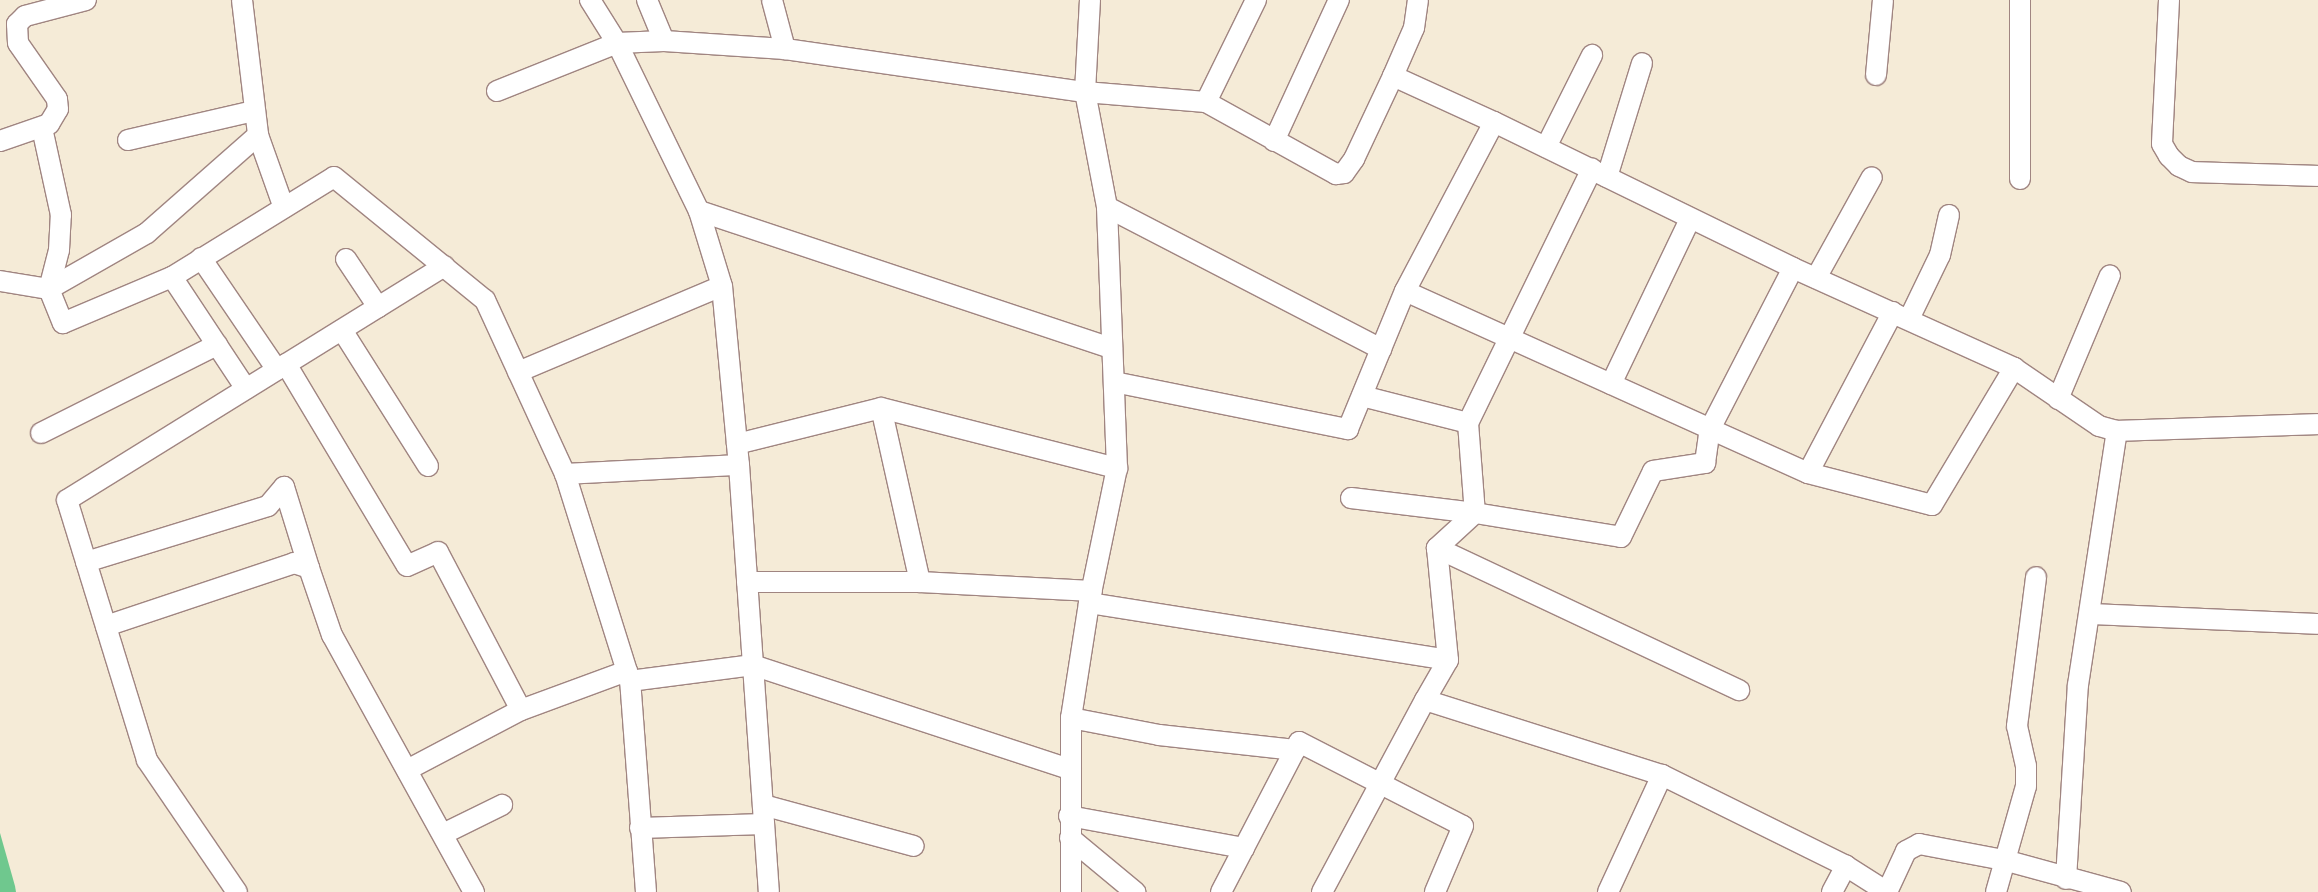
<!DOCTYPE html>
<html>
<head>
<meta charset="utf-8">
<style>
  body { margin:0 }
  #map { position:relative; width:2318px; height:892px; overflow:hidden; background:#f5ebd7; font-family:"Balsamiq Sans",sans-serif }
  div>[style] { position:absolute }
  .green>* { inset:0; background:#6fc88e }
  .roads { filter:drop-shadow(1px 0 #a08581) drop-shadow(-1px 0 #a08581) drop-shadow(0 1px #a08581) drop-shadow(0 -1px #a08581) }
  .street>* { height:20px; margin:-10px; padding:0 10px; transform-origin:10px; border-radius:10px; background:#fff }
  span { translate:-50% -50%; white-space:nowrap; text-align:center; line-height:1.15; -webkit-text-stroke:4px #fff; paint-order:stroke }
</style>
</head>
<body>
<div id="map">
  <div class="green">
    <i style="clip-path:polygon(0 833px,15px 886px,16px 892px,0 892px)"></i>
  </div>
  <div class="roads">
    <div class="street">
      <i style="left:242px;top:0;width:136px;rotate:83.2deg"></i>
      <i style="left:258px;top:135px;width:148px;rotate:138.6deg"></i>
      <i style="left:147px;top:233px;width:113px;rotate:150.3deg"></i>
      <i style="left:49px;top:289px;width:37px;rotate:68deg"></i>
      <i style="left:63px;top:323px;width:118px;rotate:-22.9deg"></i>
      <i style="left:172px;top:277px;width:190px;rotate:-31.7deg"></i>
      <i style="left:334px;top:177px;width:195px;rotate:39.2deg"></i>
      <i style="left:485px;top:300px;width:192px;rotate:65.3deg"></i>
      <i style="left:590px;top:0;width:51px;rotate:57.9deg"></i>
      <i style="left:617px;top:43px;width:187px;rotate:64deg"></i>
      <i style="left:699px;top:211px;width:78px;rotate:73deg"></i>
      <i style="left:722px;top:286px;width:180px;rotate:84.6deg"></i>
      <i style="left:739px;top:465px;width:428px;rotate:86deg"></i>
      <i style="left:647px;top:0;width:44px;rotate:67.5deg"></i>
      <i style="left:772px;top:0;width:51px;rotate:75.1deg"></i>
      <i style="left:2169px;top:0;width:144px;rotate:92.8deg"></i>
      <i style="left:2162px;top:144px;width:14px;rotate:60deg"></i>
      <i style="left:2169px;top:156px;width:14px;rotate:45deg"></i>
      <i style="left:2179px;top:166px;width:14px;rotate:25deg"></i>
      <i style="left:2192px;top:172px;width:126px;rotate:1.8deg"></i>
      <i style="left:1876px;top:75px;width:75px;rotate:-84.7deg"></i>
      <i style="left:1393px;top:76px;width:111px;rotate:24.5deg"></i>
      <i style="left:497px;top:91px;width:129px;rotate:-21.8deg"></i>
      <i style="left:617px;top:43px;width:47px;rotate:-2.4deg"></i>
      <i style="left:664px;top:41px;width:121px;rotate:3.8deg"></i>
      <i style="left:785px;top:49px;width:303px;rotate:8.2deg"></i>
      <i style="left:1085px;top:92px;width:121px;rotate:4.7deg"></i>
      <i style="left:1206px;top:102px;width:149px;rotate:29deg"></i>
      <i style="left:1336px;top:174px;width:8px;rotate:-7deg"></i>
      <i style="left:1344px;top:173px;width:17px;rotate:-54deg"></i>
      <i style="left:1354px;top:159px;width:92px;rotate:-64.8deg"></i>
      <i style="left:1393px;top:76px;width:52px;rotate:-66.4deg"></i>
      <i style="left:1414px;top:28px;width:28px;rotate:-82deg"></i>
      <i style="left:1206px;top:102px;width:114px;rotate:-63.9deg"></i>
      <i style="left:258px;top:135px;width:77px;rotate:70.4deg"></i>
      <i style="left:128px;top:140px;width:129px;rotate:-13deg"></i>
      <i style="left:0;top:141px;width:52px;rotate:-19.1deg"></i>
      <i style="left:49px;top:124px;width:17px;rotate:-59deg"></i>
      <i style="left:58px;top:109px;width:10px;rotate:-96deg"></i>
      <i style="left:57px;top:99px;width:68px;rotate:-124.9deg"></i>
      <i style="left:18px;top:43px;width:19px;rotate:-93deg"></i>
      <i style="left:17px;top:24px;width:11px;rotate:-45deg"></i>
      <i style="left:25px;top:16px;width:63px;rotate:-14.7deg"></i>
      <i style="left:1274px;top:141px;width:155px;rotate:-65.3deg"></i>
      <i style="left:1546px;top:147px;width:103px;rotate:-63.4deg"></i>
      <i style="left:1607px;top:177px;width:119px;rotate:-72.9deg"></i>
      <i style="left:2020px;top:179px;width:179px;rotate:-90deg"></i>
      <i style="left:1107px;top:207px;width:309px;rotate:27.4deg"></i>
      <i style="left:699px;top:211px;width:435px;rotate:18.4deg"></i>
      <i style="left:201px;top:258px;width:135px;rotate:55.8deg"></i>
      <i style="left:346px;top:259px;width:58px;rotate:56.3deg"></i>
      <i style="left:172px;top:277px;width:134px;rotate:56.5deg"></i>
      <i style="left:1816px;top:278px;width:115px;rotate:-61deg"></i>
      <i style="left:0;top:281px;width:50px;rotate:9.3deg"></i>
      <i style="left:49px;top:289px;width:40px;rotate:-75.6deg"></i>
      <i style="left:59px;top:250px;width:35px;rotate:-87deg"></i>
      <i style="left:61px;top:215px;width:89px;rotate:-102.3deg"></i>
      <i style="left:1405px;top:291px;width:335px;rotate:24.3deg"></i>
      <i style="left:1710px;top:429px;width:181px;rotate:-62.7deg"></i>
      <i style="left:1909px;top:319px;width:71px;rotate:-64.2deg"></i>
      <i style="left:1940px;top:255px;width:41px;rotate:-77.3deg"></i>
      <i style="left:342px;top:330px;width:161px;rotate:57.7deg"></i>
      <i style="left:286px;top:364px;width:235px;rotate:59.1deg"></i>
      <i style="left:407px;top:566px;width:34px;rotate:-24deg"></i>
      <i style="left:438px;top:552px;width:178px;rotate:62.3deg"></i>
      <i style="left:521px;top:710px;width:113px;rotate:-20.2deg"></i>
      <i style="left:518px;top:372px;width:221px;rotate:-22.9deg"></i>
      <i style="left:1114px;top:382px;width:239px;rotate:11.4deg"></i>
      <i style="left:1348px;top:429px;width:149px;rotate:-67.6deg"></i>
      <i style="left:1405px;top:291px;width:191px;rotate:-62.2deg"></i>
      <i style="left:1494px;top:122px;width:333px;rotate:26deg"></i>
      <i style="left:1793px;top:268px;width:243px;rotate:24.3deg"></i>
      <i style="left:2014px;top:368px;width:103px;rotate:34.3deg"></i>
      <i style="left:2099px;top:426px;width:19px;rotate:16deg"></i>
      <i style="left:2117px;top:431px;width:201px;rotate:-2deg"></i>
      <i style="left:1611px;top:384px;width:183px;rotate:-64.4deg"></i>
      <i style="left:1362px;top:396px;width:109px;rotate:14.3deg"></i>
      <i style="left:1468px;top:423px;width:283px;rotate:-64deg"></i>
      <i style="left:2058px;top:399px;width:134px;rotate:-67.2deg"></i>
      <i style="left:1468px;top:423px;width:90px;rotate:85.6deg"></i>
      <i style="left:1475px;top:513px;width:148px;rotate:9.3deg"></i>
      <i style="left:1621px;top:537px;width:73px;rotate:-64.1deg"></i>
      <i style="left:1653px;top:471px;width:53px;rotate:-8.7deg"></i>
      <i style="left:1705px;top:463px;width:34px;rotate:-82deg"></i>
      <i style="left:1710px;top:429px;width:107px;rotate:24.2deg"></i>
      <i style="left:1808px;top:473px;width:182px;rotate:-62.2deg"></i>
      <i style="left:41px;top:433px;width:197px;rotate:-26.6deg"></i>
      <i style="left:737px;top:444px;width:148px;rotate:-14deg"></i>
      <i style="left:1808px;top:473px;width:128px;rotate:14.5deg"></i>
      <i style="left:1932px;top:505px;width:160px;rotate:-59.1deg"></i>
      <i style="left:1351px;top:498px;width:125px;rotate:6.9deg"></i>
      <i style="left:1475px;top:513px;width:52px;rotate:137.4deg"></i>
      <i style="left:1437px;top:548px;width:113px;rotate:84.4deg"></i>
      <i style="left:1437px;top:548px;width:334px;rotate:25.2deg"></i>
      <i style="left:86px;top:562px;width:190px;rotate:-17.1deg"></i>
      <i style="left:268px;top:506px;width:25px;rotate:-50deg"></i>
      <i style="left:284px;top:487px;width:85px;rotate:72.8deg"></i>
      <i style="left:747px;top:582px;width:173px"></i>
      <i style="left:920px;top:582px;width:178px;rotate:-102.6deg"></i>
      <i style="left:881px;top:408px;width:244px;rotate:14.3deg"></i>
      <i style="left:920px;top:582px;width:172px;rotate:3deg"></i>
      <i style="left:1089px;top:603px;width:363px;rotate:9deg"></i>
      <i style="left:1448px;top:660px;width:46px;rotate:119.9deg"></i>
      <i style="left:1425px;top:700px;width:249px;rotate:17.6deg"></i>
      <i style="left:1662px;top:775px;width:205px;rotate:26.3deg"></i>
      <i style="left:1846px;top:866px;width:49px;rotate:32.4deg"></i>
      <i style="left:2090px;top:614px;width:228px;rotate:2.5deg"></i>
      <i style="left:106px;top:626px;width:198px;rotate:-18.5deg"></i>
      <i style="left:294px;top:563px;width:16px;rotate:18deg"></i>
      <i style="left:309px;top:568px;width:71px;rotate:71.1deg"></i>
      <i style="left:332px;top:635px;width:294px;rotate:61.1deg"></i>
      <i style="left:630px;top:681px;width:217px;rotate:-107.4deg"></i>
      <i style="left:565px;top:474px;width:174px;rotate:-3deg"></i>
      <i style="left:1071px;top:718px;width:90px;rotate:10.9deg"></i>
      <i style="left:1159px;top:735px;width:137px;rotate:6.3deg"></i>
      <i style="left:407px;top:770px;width:129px;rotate:-27.8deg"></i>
      <i style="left:763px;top:805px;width:156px;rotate:15.2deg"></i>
      <i style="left:1069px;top:816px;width:178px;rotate:10.4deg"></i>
      <i style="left:640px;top:828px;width:124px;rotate:-1.8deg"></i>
      <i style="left:443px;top:834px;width:66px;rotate:-26.2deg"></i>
      <i style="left:1070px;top:838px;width:85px;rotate:39.7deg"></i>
      <i style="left:2066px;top:879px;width:194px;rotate:-86.5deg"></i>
      <i style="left:2078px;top:685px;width:257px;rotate:-81.3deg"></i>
      <i style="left:237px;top:892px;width:160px;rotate:-124.3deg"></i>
      <i style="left:147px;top:760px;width:272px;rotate:-107.1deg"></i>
      <i style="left:67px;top:500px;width:444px;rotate:-31.8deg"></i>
      <i style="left:646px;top:892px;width:212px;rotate:-94.3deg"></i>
      <i style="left:630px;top:681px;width:124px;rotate:-7.4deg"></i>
      <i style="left:753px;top:665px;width:334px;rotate:18.2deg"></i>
      <i style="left:1071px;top:892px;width:174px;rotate:-90deg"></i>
      <i style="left:1071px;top:718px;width:116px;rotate:-81.1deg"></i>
      <i style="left:1089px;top:603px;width:138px;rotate:-78.3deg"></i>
      <i style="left:1117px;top:468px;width:261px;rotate:-92.2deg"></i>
      <i style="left:1107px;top:207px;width:117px;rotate:-100.8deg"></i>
      <i style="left:1085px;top:92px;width:92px;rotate:-86.9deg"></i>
      <i style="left:1221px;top:892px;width:169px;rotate:-62.5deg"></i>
      <i style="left:1299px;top:742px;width:184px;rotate:27.1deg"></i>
      <i style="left:1463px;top:826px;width:72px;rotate:113deg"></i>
      <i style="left:1322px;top:892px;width:218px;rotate:-61.8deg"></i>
      <i style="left:1608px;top:892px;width:129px;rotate:-65.2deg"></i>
      <i style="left:1832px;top:892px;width:30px;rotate:-62deg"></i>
      <i style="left:1887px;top:892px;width:45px;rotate:-65.1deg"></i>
      <i style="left:1906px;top:851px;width:15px;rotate:-28deg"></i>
      <i style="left:1919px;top:844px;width:86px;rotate:10.7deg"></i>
      <i style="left:2004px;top:860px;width:121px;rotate:15.3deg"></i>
      <i style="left:1996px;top:892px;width:110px;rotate:-74.2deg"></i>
      <i style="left:2026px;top:786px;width:20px;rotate:-90deg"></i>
      <i style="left:2026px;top:766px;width:41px;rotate:-102.7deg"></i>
      <i style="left:2017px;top:726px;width:150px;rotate:-82.7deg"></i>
    </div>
  </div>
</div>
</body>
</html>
